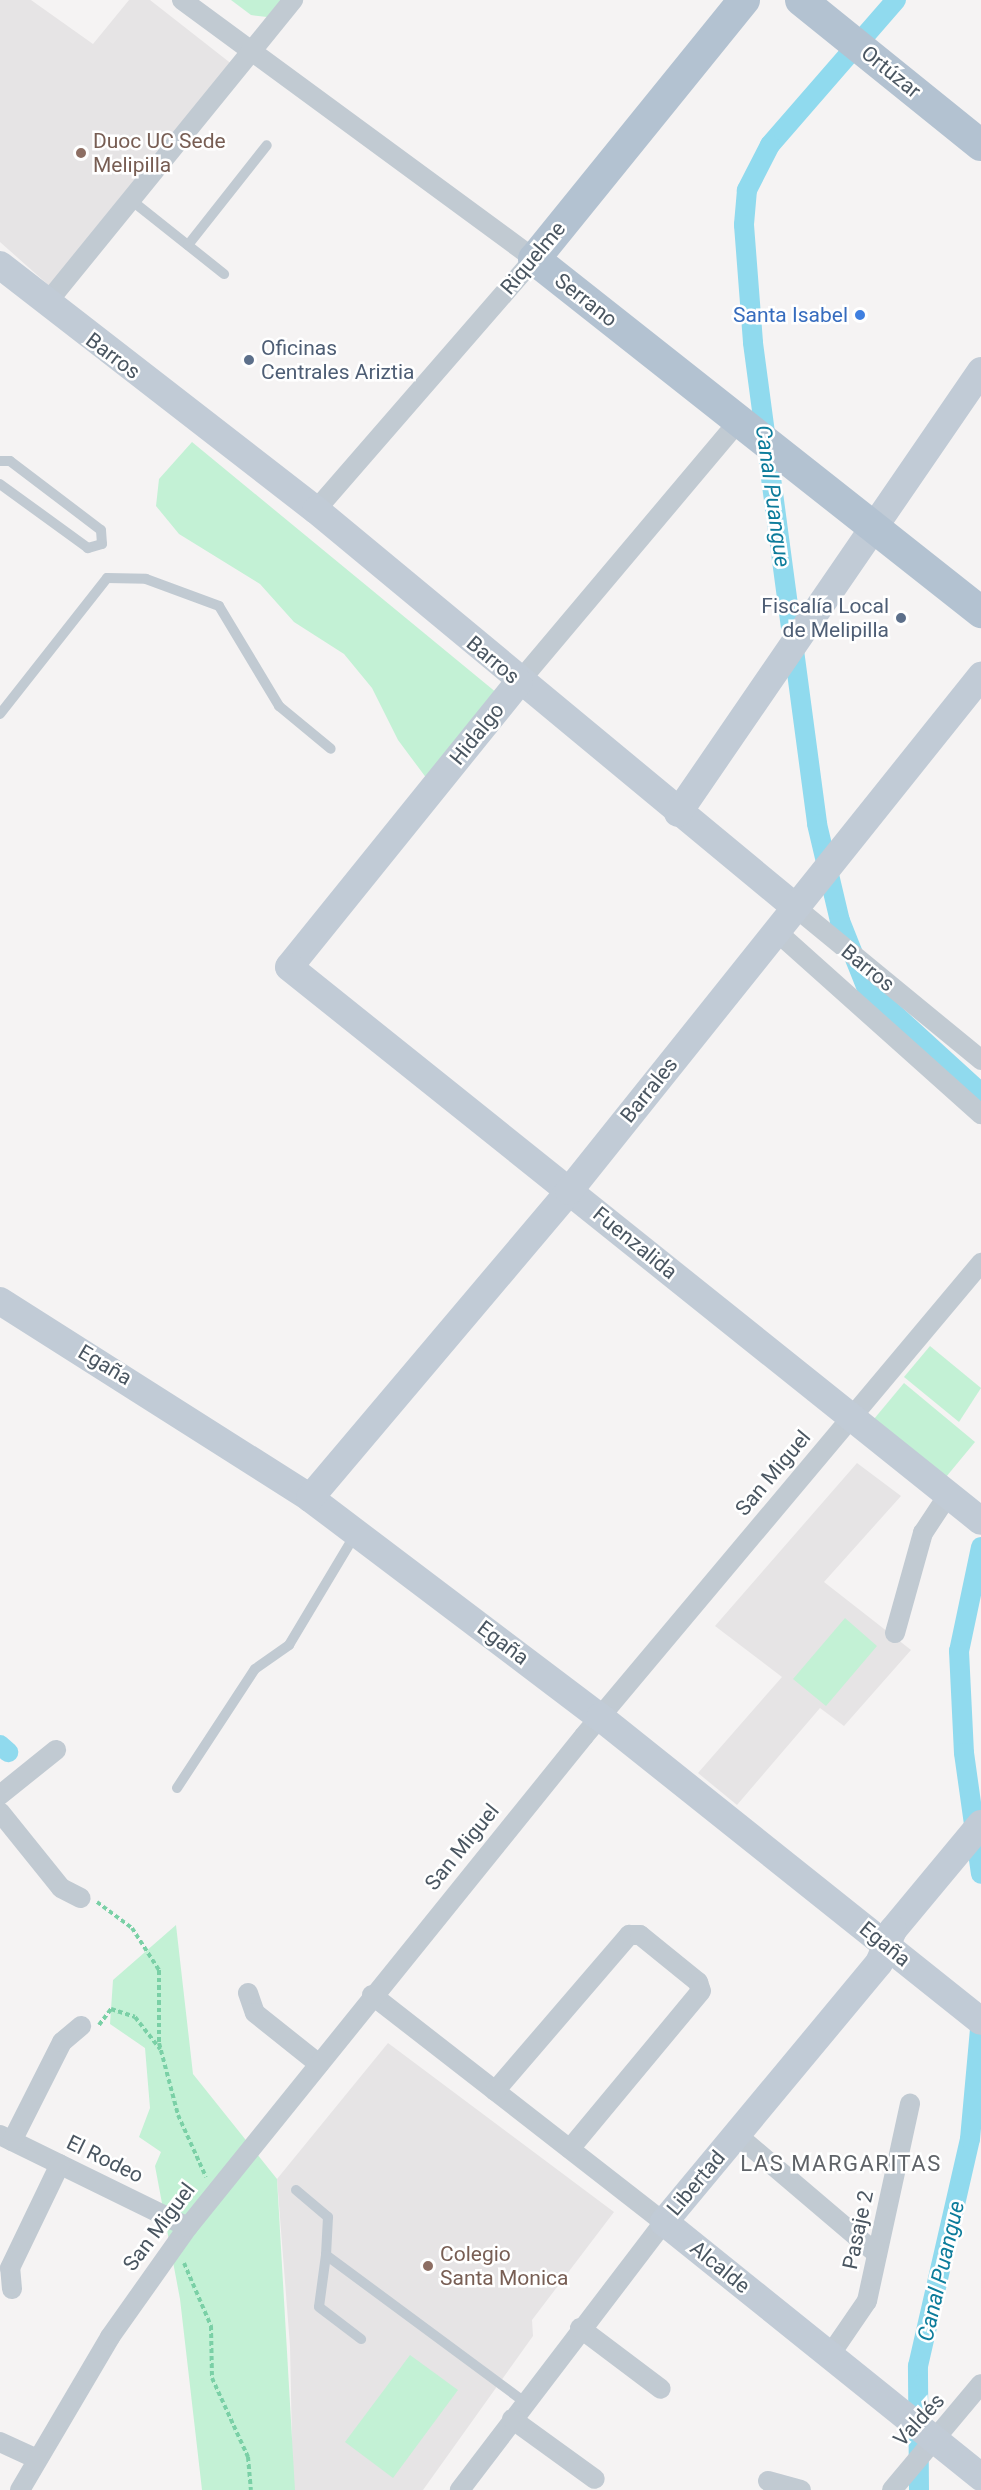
<!DOCTYPE html>
<html>
<head>
<meta charset="utf-8">
<style>
  body { margin:0 }
  #map { position:relative; width:981px; height:2490px; overflow:hidden; background:#f5f3f3; font-family:Roboto,sans-serif }
  div>[style] { position:absolute }
  .education>* { inset:0; background:#e6e4e5 }
  .green>* { inset:0; background:#c3f1d5 }
  .canal>* { height:20px; margin:-10px; padding:0 10px; transform-origin:10px; border-radius:10px; background:#90daee }
  .path>* { height:4px; margin-top:-2px; transform-origin:0; background:repeating-linear-gradient(90deg,#7ad0a6 0 4.5px,transparent 0 7.5px) }
  .lane>* { height:10px; margin:-5px; padding:0 5px; transform-origin:5px; border-radius:5px; background:#c1cad2 }
  .street>* { height:20px; margin:-10px; padding:0 10px; transform-origin:10px; border-radius:10px; background:#c1cad2 }
  .secondary>* { height:28px; margin:-14px; padding:0 14px; transform-origin:14px; border-radius:14px; background:#c1cbd6 }
  .primary>* { height:32px; margin:-16px; padding:0 16px; transform-origin:16px; border-radius:16px; background:#b3c2d1 }
  .dots>* { width:16px; height:16px; translate:-50% -50%; box-sizing:border-box; border:3px solid #fff; border-radius:50% }
  span { translate:-50% -50%; white-space:nowrap; text-align:center; line-height:1.15; -webkit-text-stroke:5px #fff; paint-order:stroke }
  .street-label { font-size:21px; color:#4a5661 }
  .education-label { font-size:21px; color:#785e54 }
  .left { translate:0 -50%; text-align:left }
  .shop-label { font-size:21px; color:#366cbe }
  .right { translate:-100% -50%; text-align:right }
  .service-label { font-size:21px; color:#4e5e75 }
  .water-label { font-size:22px; color:#0c7c9b; font-style:italic }
  .neighbourhood-label { font-size:22px; color:#5f6368; letter-spacing:1.5px }
</style>
</head>
<body>
<div id="map">
  <div class="education">
    <i style="clip-path:polygon(0 0,31px 0,93px 44px,129px 0,150px 0,233px 65px,54px 290px,0 242px)"></i>
    <i style="clip-path:polygon(857px 1463px,901px 1496px,824px 1582px,911px 1650px,844px 1726px,820px 1708px,737px 1805px,698px 1773px,782px 1677px,715px 1626px)"></i>
    <i style="clip-path:polygon(388px 2043px,614px 2212px,532px 2320px,533px 2336px,423px 2490px,293px 2490px,290px 2346px,277px 2179px)"></i>
  </div>
  <div class="green">
    <i style="clip-path:polygon(231px 0,281px 0,267px 17px,251px 15px)"></i>
    <i style="clip-path:polygon(192px 442px,503px 698px,433px 787px,398px 740px,372px 688px,344px 654px,294px 622px,260px 584px,179px 534px,156px 506px,159px 479px)"></i>
    <i style="clip-path:polygon(930px 1346px,981px 1388px,959px 1422px,904px 1377px)"></i>
    <i style="clip-path:polygon(904px 1383px,975px 1442px,946px 1477px,874px 1419px)"></i>
    <i style="clip-path:polygon(845px 1618px,877px 1646px,826px 1706px,793px 1679px)"></i>
    <i style="clip-path:polygon(176px 1925px,193px 2074px,277px 2179px,295px 2490px,202px 2490px,180px 2299px,155px 2166px,161px 2152px,139px 2137px,150px 2108px,145px 2048px,110px 2024px,113px 1980px)"></i>
    <i style="clip-path:polygon(410px 2355px,458px 2390px,393px 2478px,345px 2442px)"></i>
  </div>
  <div class="canal">
    <i style="left:896px;top:0;width:192px;rotate:131deg"></i>
    <i style="left:770px;top:145px;width:51px;rotate:117.1deg"></i>
    <i style="left:747px;top:190px;width:35px;rotate:95deg"></i>
    <i style="left:744px;top:225px;width:118px;rotate:85.6deg"></i>
    <i style="left:753px;top:343px;width:485px;rotate:82.4deg"></i>
    <i style="left:817px;top:824px;width:100px;rotate:76.7deg"></i>
    <i style="left:840px;top:921px;width:73px;rotate:68.3deg"></i>
    <i style="left:867px;top:989px;width:154px;rotate:42.4deg"></i>
    <i style="left:981px;top:1547px;width:106px;rotate:101.9deg"></i>
    <i style="left:959px;top:1651px;width:102px;rotate:87.2deg"></i>
    <i style="left:964px;top:1753px;width:122px;rotate:82deg"></i>
    <i style="left:0;top:1745px;width:11px;rotate:41deg"></i>
    <i style="left:919px;top:2490px;width:124px;rotate:-90.5deg"></i>
    <i style="left:918px;top:2366px;width:233px;rotate:-77.1deg"></i>
    <i style="left:970px;top:2139px;width:122px;rotate:-84.8deg"></i>
  </div>
  <div class="path">
    <i style="left:97px;top:1902px;width:44px;rotate:36.6deg"></i>
    <i style="left:132px;top:1928px;width:50px;rotate:57.3deg"></i>
    <i style="left:159px;top:1970px;width:73px;rotate:90deg"></i>
    <i style="left:159px;top:2043px;width:74px;rotate:75.2deg"></i>
    <i style="left:178px;top:2115px;width:68px;rotate:65.7deg"></i>
    <i style="left:99px;top:2025px;width:20px;rotate:-53deg"></i>
    <i style="left:111px;top:2009px;width:25px;rotate:18deg"></i>
    <i style="left:135px;top:2017px;width:41px;rotate:52deg"></i>
    <i style="left:184px;top:2263px;width:69px;rotate:66.8deg"></i>
    <i style="left:211px;top:2326px;width:52px;rotate:88.9deg"></i>
    <i style="left:212px;top:2378px;width:87px;rotate:65.5deg"></i>
    <i style="left:248px;top:2457px;width:33px;rotate:85deg"></i>
  </div>
  <div class="lane">
    <i style="left:131px;top:200px;width:119px;rotate:38.5deg"></i>
    <i style="left:188px;top:245px;width:127px;rotate:-51.7deg"></i>
    <i style="left:0;top:461px;width:10px"></i>
    <i style="left:10px;top:461px;width:114px;rotate:37.2deg"></i>
    <i style="left:101px;top:530px;width:14px;rotate:86deg"></i>
    <i style="left:102px;top:544px;width:15px;rotate:164deg"></i>
    <i style="left:88px;top:548px;width:109px;rotate:-144deg"></i>
    <i style="left:0;top:714px;width:173px;rotate:-51.8deg"></i>
    <i style="left:107px;top:578px;width:39px;rotate:1deg"></i>
    <i style="left:146px;top:579px;width:78px;rotate:20.3deg"></i>
    <i style="left:219px;top:606px;width:117px;rotate:59deg"></i>
    <i style="left:279px;top:706px;width:67px;rotate:39.6deg"></i>
    <i style="left:177px;top:1788px;width:142px;rotate:-56.8deg"></i>
    <i style="left:255px;top:1669px;width:42px;rotate:-35.2deg"></i>
    <i style="left:289px;top:1645px;width:131px;rotate:-59.1deg"></i>
    <i style="left:296px;top:2190px;width:42px;rotate:40.2deg"></i>
    <i style="left:328px;top:2217px;width:38px;rotate:93deg"></i>
    <i style="left:326px;top:2255px;width:247px;rotate:36.5deg"></i>
    <i style="left:326px;top:2255px;width:52px;rotate:97.7deg"></i>
    <i style="left:319px;top:2307px;width:53px;rotate:37.3deg"></i>
  </div>
  <div class="street">
    <i style="left:182px;top:0;width:437px;rotate:36.3deg"></i>
    <i style="left:534px;top:259px;width:332px;rotate:131deg"></i>
    <i style="left:46px;top:304px;width:392px;rotate:-50.9deg"></i>
    <i style="left:519px;top:682px;width:341px;rotate:-49.9deg"></i>
    <i style="left:795px;top:907px;width:241px;rotate:39.4deg"></i>
    <i style="left:776px;top:931px;width:275px;rotate:41.8deg"></i>
    <i style="left:895px;top:1633px;width:104px;rotate:-74.4deg"></i>
    <i style="left:923px;top:1533px;width:45px;rotate:-56.7deg"></i>
    <i style="left:0;top:1795px;width:72px;rotate:-38.8deg"></i>
    <i style="left:0;top:1812px;width:97px;rotate:51.2deg"></i>
    <i style="left:61px;top:1888px;width:22px;rotate:27deg"></i>
    <i style="left:248px;top:1993px;width:21px;rotate:71deg"></i>
    <i style="left:255px;top:2013px;width:82px;rotate:38.6deg"></i>
    <i style="left:372px;top:1995px;width:370px;rotate:37.9deg"></i>
    <i style="left:664px;top:2222px;width:337px;rotate:127.3deg"></i>
    <i style="left:495px;top:2091px;width:206px;rotate:-49.3deg"></i>
    <i style="left:629px;top:1935px;width:11px"></i>
    <i style="left:640px;top:1935px;width:75px;rotate:39deg"></i>
    <i style="left:698px;top:1982px;width:9px;rotate:72deg"></i>
    <i style="left:701px;top:1991px;width:205px;rotate:129.7deg"></i>
    <i style="left:736px;top:2134px;width:185px;rotate:40.4deg"></i>
    <i style="left:0;top:2135px;width:209px;rotate:26.1deg"></i>
    <i style="left:12px;top:2141px;width:111px;rotate:-63.2deg"></i>
    <i style="left:62px;top:2042px;width:25px;rotate:-40deg"></i>
    <i style="left:12px;top:2289px;width:21px;rotate:-95deg"></i>
    <i style="left:10px;top:2268px;width:115px;rotate:-64.3deg"></i>
    <i style="left:580px;top:2328px;width:101px;rotate:37deg"></i>
    <i style="left:830px;top:2355px;width:65px;rotate:-55.6deg"></i>
    <i style="left:867px;top:2301px;width:202px;rotate:-77.7deg"></i>
    <i style="left:512px;top:2419px;width:102px;rotate:35.9deg"></i>
    <i style="left:0;top:2442px;width:41px;rotate:24.7deg"></i>
    <i style="left:768px;top:2481px;width:34px;rotate:15deg"></i>
    <i style="left:20px;top:2490px;width:178px;rotate:-59.5deg"></i>
    <i style="left:110px;top:2337px;width:135px;rotate:-54.7deg"></i>
    <i style="left:188px;top:2227px;width:631px;rotate:-51.11deg"></i>
    <i style="left:584px;top:1736px;width:618px;rotate:-49.99deg"></i>
    <i style="left:892px;top:2490px;width:138px;rotate:-50deg"></i>
  </div>
  <div class="secondary">
    <i style="left:0;top:265px;width:400px;rotate:37.8deg"></i>
    <i style="left:316px;top:510px;width:622px;rotate:39.65deg"></i>
    <i style="left:519px;top:682px;width:366px;rotate:128.9deg"></i>
    <i style="left:289px;top:967px;width:886px;rotate:38.68deg"></i>
    <i style="left:678px;top:813px;width:536px;rotate:-55.57deg"></i>
    <i style="left:0;top:1301px;width:367px;rotate:32.4deg"></i>
    <i style="left:310px;top:1498px;width:363px;rotate:37.1deg"></i>
    <i style="left:600px;top:1717px;width:487px;rotate:38.6deg"></i>
    <i style="left:310px;top:1498px;width:402px;rotate:-49.8deg"></i>
    <i style="left:569px;top:1191px;width:660px;rotate:-51.34deg"></i>
    <i style="left:981px;top:1824px;width:138px;rotate:129.7deg"></i>
    <i style="left:893px;top:1930px;width:36px;rotate:113deg"></i>
    <i style="left:879px;top:1963px;width:337px;rotate:129.7deg"></i>
    <i style="left:664px;top:2222px;width:407px;rotate:38.8deg"></i>
  </div>
  <div class="primary">
    <i style="left:744px;top:0;width:333px;rotate:129deg"></i>
    <i style="left:534px;top:259px;width:570px;rotate:38.3deg"></i>
    <i style="left:801px;top:0;width:231px;rotate:38.9deg"></i>
  </div>
  <div class="dots">
    <i style="left:81px;top:153px;background:#8d6e63"></i>
    <i style="left:860px;top:315px;background:#3f7fe0"></i>
    <i style="left:249px;top:360px;background:#5c6f8a"></i>
    <i style="left:901px;top:618px;background:#5c6f8a"></i>
    <i style="left:428px;top:2266px;background:#8d6e63"></i>
  </div>
  <div class="street-label">
    <span style="left:891px;top:72px;rotate:39deg">Ortúzar</span>
    <span style="left:533px;top:258px;rotate:-50deg">Riquelme</span>
    <span style="left:586px;top:300px;rotate:38deg">Serrano</span>
    <span style="left:113px;top:356px;rotate:37deg">Barros</span>
    <span style="left:493px;top:660px;rotate:40deg">Barros</span>
    <span style="left:477px;top:734px;rotate:-51deg">Hidalgo</span>
    <span style="left:868px;top:968px;rotate:39deg">Barros</span>
    <span style="left:649px;top:1090px;rotate:-51deg">Barrales</span>
    <span style="left:635px;top:1243px;rotate:39deg">Fuenzalida</span>
    <span style="left:105px;top:1365px;rotate:31deg">Egaña</span>
    <span style="left:773px;top:1473px;rotate:-50deg">San Miguel</span>
    <span style="left:503px;top:1643px;rotate:37deg">Egaña</span>
    <span style="left:462px;top:1847px;rotate:-51deg">San Miguel</span>
    <span style="left:885px;top:1944px;rotate:39deg">Egaña</span>
    <span style="left:105px;top:2159px;rotate:26deg">El Rodeo</span>
    <span style="left:696px;top:2183px;rotate:-50deg">Libertad</span>
    <span style="left:159px;top:2227px;rotate:-53deg">San Miguel</span>
    <span style="left:858px;top:2230px;rotate:-78deg">Pasaje 2</span>
    <span style="left:720px;top:2267px;rotate:39deg">Alcalde</span>
    <span style="left:919px;top:2420px;rotate:-47deg">Valdés</span>
  </div>
  <div class="education-label">
    <span class="left" style="left:93px;top:153px">Duoc UC Sede<br>Melipilla</span>
    <span class="left" style="left:440px;top:2266px">Colegio<br>Santa Monica</span>
  </div>
  <div class="shop-label">
    <span class="right" style="left:848px;top:315px">Santa Isabel</span>
  </div>
  <div class="service-label">
    <span class="left" style="left:261px;top:360px">Oficinas<br>Centrales Ariztia</span>
    <span class="right" style="left:889px;top:618px">Fiscalía Local<br>de Melipilla</span>
  </div>
  <div class="water-label">
    <span style="left:773px;top:496px;rotate:82deg">Canal Puangue</span>
    <span style="left:941px;top:2271px;rotate:-77deg">Canal Puangue</span>
  </div>
  <div class="neighbourhood-label">
    <span style="left:841px;top:2164px">LAS MARGARITAS</span>
  </div>
</div>
</body>
</html>
